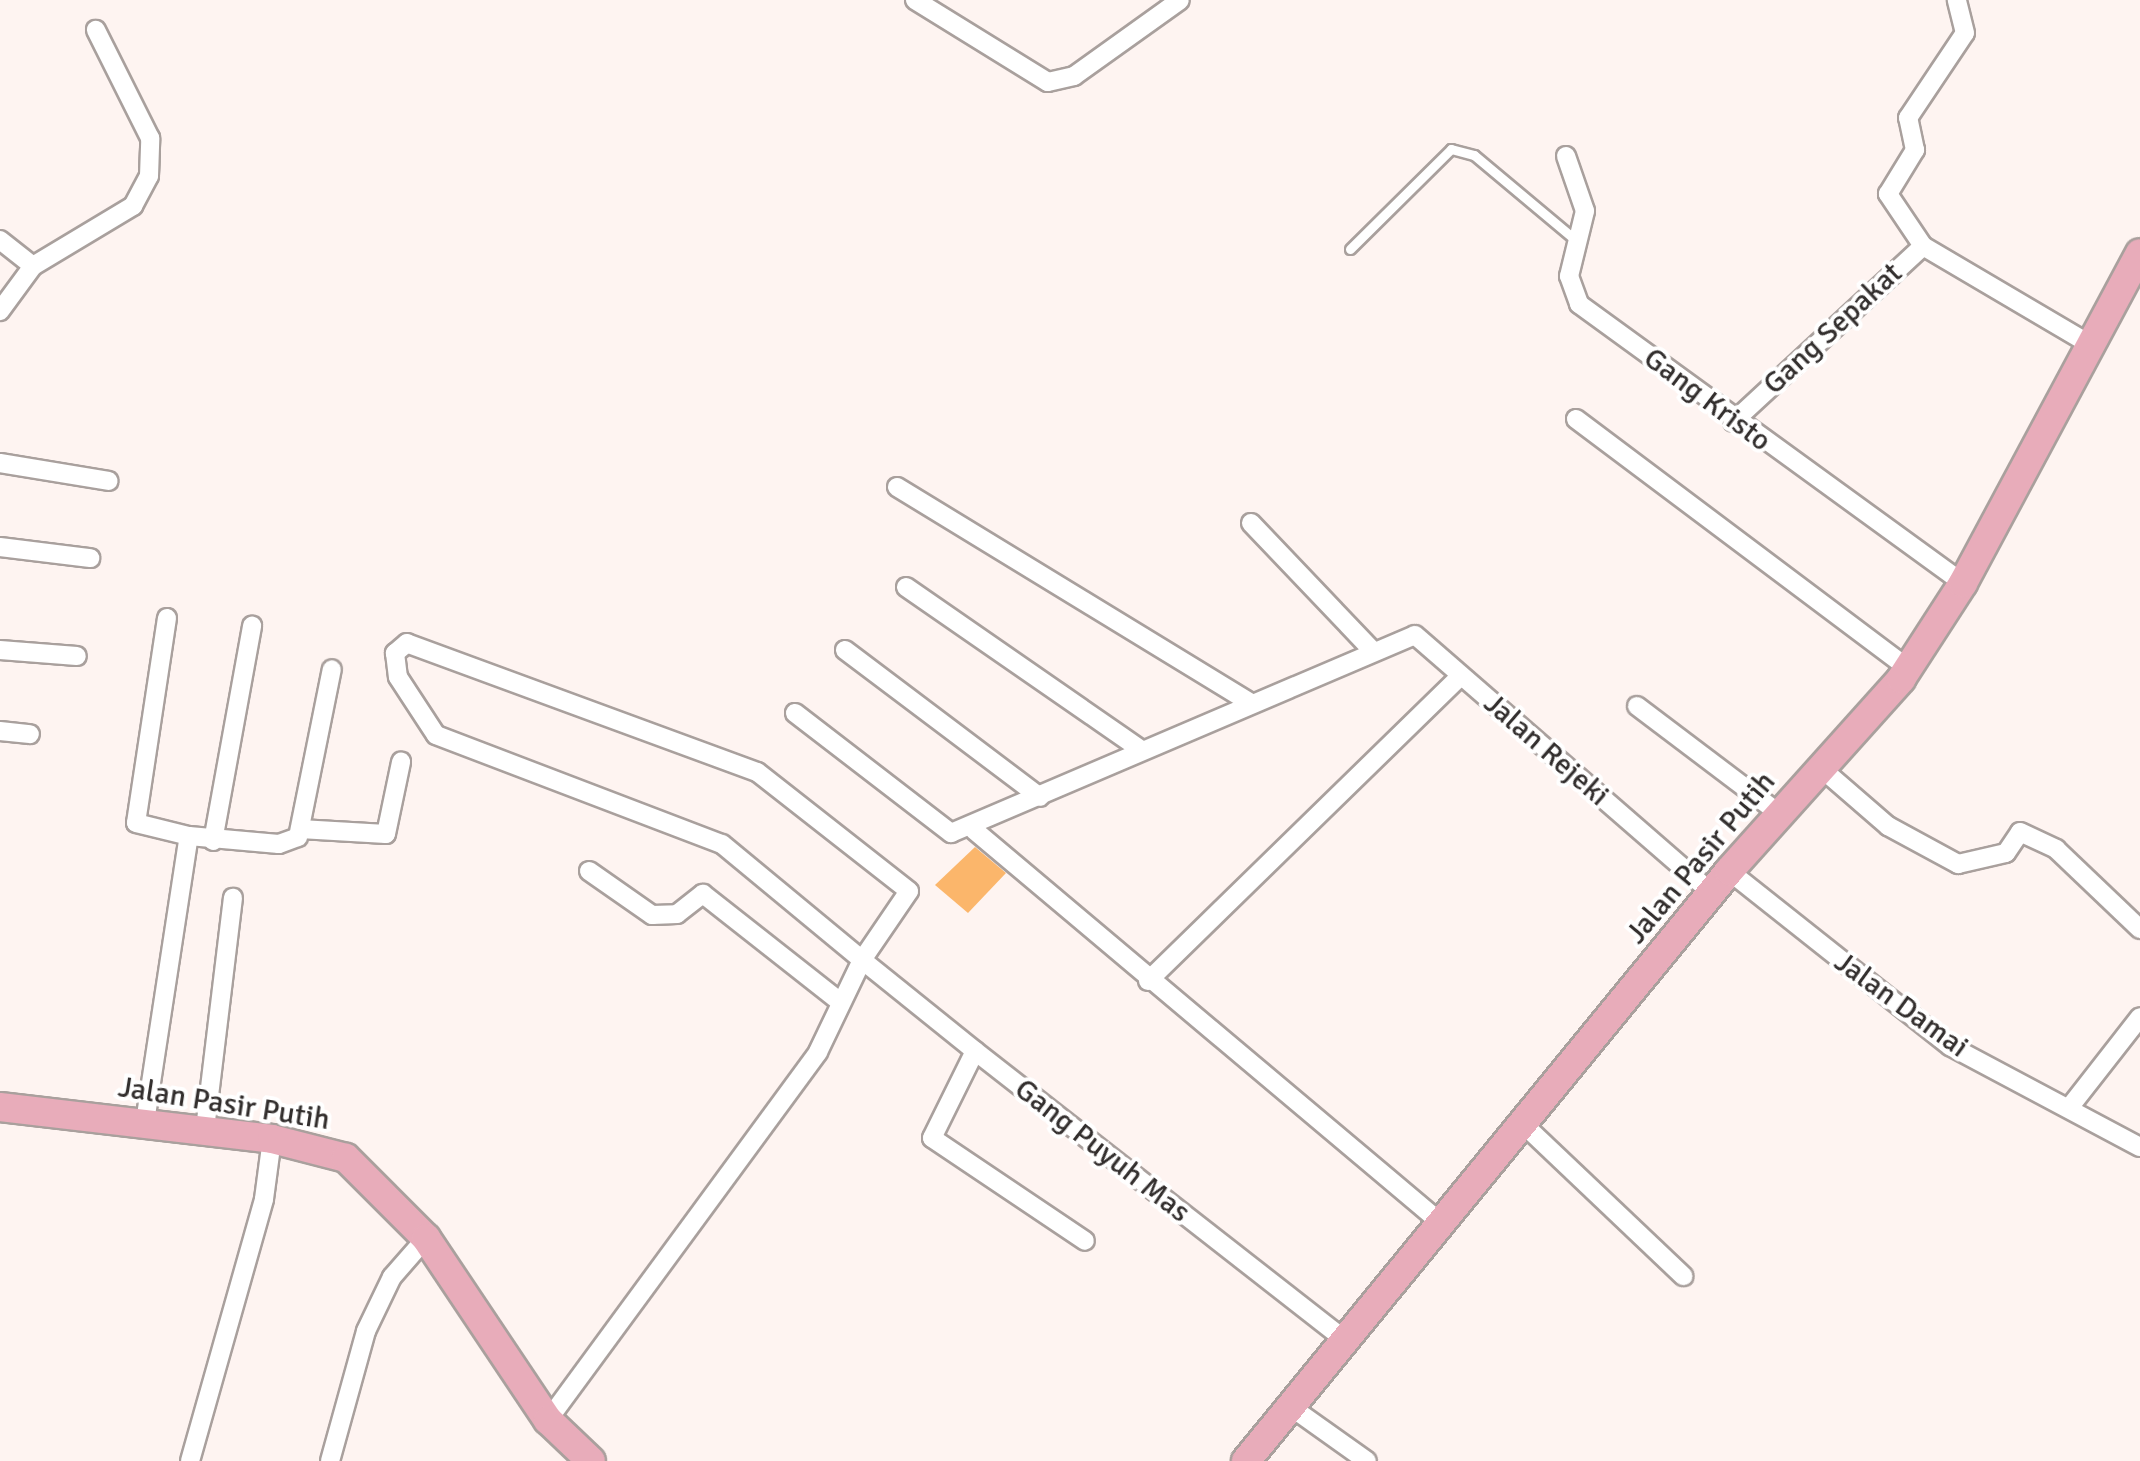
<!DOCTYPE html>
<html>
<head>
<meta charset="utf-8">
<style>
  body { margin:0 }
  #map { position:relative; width:2140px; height:1461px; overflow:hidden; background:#fef4f1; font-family:Signika,sans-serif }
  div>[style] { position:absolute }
  .building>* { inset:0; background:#fbb66b }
  .roads { filter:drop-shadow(2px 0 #a9a09d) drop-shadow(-2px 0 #a9a09d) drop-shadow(0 2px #a9a09d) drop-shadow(0 -2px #a9a09d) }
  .service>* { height:9px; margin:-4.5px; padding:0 4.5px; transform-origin:4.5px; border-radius:4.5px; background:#fff }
  .minor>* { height:18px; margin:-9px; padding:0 9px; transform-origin:9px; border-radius:9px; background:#fff }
  .trunk>* { height:28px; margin:-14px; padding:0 14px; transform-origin:14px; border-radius:14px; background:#e8acba }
  span { translate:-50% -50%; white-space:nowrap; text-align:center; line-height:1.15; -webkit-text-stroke:8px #fff; paint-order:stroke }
  .street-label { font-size:30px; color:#322e2d }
</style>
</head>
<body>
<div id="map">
  <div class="building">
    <i style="clip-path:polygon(975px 847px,1006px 873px,968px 913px,935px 885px)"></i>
  </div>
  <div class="roads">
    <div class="service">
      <i style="left:1350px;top:249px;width:142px;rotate:-44.7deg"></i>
      <i style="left:1451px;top:149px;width:24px;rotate:15deg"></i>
      <i style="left:1474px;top:155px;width:134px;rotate:39.9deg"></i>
    </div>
    <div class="minor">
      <i style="left:915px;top:0;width:156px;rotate:31.7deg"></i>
      <i style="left:1048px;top:82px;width:27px;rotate:-13deg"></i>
      <i style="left:1074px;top:76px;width:130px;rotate:-35.6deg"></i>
      <i style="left:1566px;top:156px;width:58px;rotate:70.9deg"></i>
      <i style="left:1585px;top:211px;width:67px;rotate:103.8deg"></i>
      <i style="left:1569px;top:276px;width:30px;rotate:70deg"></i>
      <i style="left:1579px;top:304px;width:475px;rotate:36deg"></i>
      <i style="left:0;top:240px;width:42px;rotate:38.2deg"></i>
      <i style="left:33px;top:266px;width:56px;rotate:126.3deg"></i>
      <i style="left:1923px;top:246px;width:63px;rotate:-123.9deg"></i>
      <i style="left:1888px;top:194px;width:52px;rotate:-58.5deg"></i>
      <i style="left:1915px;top:150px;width:33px;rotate:-102deg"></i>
      <i style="left:1908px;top:118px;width:102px;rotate:-56.2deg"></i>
      <i style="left:1965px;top:33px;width:34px;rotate:-104deg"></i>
      <i style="left:33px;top:266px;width:117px;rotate:-31deg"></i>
      <i style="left:133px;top:206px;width:34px;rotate:-62deg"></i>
      <i style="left:149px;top:176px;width:38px;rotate:-88deg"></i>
      <i style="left:150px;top:138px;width:121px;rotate:-116.6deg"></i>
      <i style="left:1576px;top:419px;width:415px;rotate:36.9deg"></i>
      <i style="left:1733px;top:422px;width:259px;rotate:-42.8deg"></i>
      <i style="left:1923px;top:246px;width:195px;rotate:30.5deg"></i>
      <i style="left:0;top:463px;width:110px;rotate:9.4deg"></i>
      <i style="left:897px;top:487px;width:415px;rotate:31.4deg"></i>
      <i style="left:1251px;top:523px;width:175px;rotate:46.4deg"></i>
      <i style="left:0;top:547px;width:91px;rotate:7deg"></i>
      <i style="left:906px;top:587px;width:286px;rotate:34.7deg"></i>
      <i style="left:167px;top:618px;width:207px;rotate:98.6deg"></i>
      <i style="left:136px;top:823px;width:55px;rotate:13.8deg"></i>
      <i style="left:0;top:650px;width:77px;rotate:4.5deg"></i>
      <i style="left:845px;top:650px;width:244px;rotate:37deg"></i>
      <i style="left:1637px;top:706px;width:179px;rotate:37.1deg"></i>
      <i style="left:795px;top:713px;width:197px;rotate:37.6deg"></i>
      <i style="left:951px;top:833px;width:504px;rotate:-23.11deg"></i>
      <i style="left:1415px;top:635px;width:395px;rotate:41deg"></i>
      <i style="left:0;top:731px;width:30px;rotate:6deg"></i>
      <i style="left:1821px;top:768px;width:89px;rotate:40.9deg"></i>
      <i style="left:1888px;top:826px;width:80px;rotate:28.5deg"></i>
      <i style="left:1958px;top:864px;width:49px;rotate:-12.9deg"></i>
      <i style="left:2006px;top:853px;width:25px;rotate:-56deg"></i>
      <i style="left:2020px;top:832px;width:40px;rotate:25deg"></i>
      <i style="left:2056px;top:849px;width:116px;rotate:43.6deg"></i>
      <i style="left:300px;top:829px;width:86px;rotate:3.3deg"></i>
      <i style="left:386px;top:834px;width:74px;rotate:-78.2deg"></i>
      <i style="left:974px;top:830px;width:609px;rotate:40.07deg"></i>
      <i style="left:213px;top:841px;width:219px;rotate:-79.7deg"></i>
      <i style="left:589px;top:871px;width:77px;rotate:34.9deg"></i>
      <i style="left:652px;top:915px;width:25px;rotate:-2deg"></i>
      <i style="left:677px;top:914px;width:33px;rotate:-38deg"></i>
      <i style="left:703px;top:894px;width:174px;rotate:38.2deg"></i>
      <i style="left:1729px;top:871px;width:282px;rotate:38.4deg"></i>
      <i style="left:1950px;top:1046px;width:215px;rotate:28deg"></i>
      <i style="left:1148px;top:981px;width:436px;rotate:-44.3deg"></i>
      <i style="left:975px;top:1051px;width:97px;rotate:116.3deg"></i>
      <i style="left:932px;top:1138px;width:184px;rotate:33.9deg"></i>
      <i style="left:2069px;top:1108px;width:115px;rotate:-52deg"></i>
      <i style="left:145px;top:1122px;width:289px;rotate:-81.3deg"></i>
      <i style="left:189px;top:836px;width:90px;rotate:5.1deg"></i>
      <i style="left:279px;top:844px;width:20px;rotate:-20deg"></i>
      <i style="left:298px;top:837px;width:171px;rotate:-78.6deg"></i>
      <i style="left:1521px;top:1122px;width:224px;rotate:43.5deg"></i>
      <i style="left:205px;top:1129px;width:233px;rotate:-83.1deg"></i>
      <i style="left:1291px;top:1407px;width:93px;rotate:35.4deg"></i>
      <i style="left:548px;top:1420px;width:456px;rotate:-53.7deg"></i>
      <i style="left:818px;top:1052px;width:102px;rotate:-64.4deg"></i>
      <i style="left:862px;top:960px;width:83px;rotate:-55.7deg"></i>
      <i style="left:909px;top:891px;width:193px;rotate:-141.9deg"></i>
      <i style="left:757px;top:772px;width:373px;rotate:-159.8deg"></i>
      <i style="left:407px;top:643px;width:16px;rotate:140deg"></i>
      <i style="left:395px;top:653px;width:24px;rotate:83deg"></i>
      <i style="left:398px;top:677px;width:69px;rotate:56.8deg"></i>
      <i style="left:436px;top:735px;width:306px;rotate:20.9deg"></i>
      <i style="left:722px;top:844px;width:182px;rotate:39.6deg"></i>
      <i style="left:862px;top:960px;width:145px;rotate:38.8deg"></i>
      <i style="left:975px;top:1051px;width:468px;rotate:38deg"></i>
      <i style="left:190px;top:1461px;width:272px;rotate:-74.2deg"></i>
      <i style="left:264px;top:1199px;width:61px;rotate:-82.4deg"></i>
      <i style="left:330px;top:1461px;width:135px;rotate:-74.5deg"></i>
      <i style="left:366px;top:1331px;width:60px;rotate:-64.3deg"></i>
      <i style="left:392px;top:1277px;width:52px;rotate:-48.9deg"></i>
    </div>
    <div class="trunk">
      <i style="left:0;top:1107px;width:274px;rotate:6.7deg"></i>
      <i style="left:272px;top:1139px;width:76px;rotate:14.4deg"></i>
      <i style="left:346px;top:1158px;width:113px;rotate:45deg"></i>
      <i style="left:426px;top:1238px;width:219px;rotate:56.2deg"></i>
      <i style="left:548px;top:1420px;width:59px;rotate:43.6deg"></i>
      <i style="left:1246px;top:1461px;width:762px;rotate:-50.69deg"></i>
      <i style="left:1729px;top:871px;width:258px;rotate:-48.1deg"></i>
      <i style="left:1901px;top:679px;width:114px;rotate:-57.1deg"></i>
      <i style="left:1963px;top:583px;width:374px;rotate:-61.8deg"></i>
    </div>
  </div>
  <div class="street-label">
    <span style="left:1833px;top:329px;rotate:-43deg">Gang Sepakat</span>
    <span style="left:1707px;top:400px;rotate:37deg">Gang Kristo</span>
    <span style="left:1546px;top:750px;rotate:41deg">Jalan Rejeki</span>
    <span style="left:1701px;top:858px;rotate:-50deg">Jalan Pasir Putih</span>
    <span style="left:1901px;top:1005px;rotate:36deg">Jalan Damai</span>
    <span style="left:224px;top:1104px;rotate:9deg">Jalan Pasir Putih</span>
    <span style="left:1102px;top:1151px;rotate:38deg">Gang Puyuh Mas</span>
  </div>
</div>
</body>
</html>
